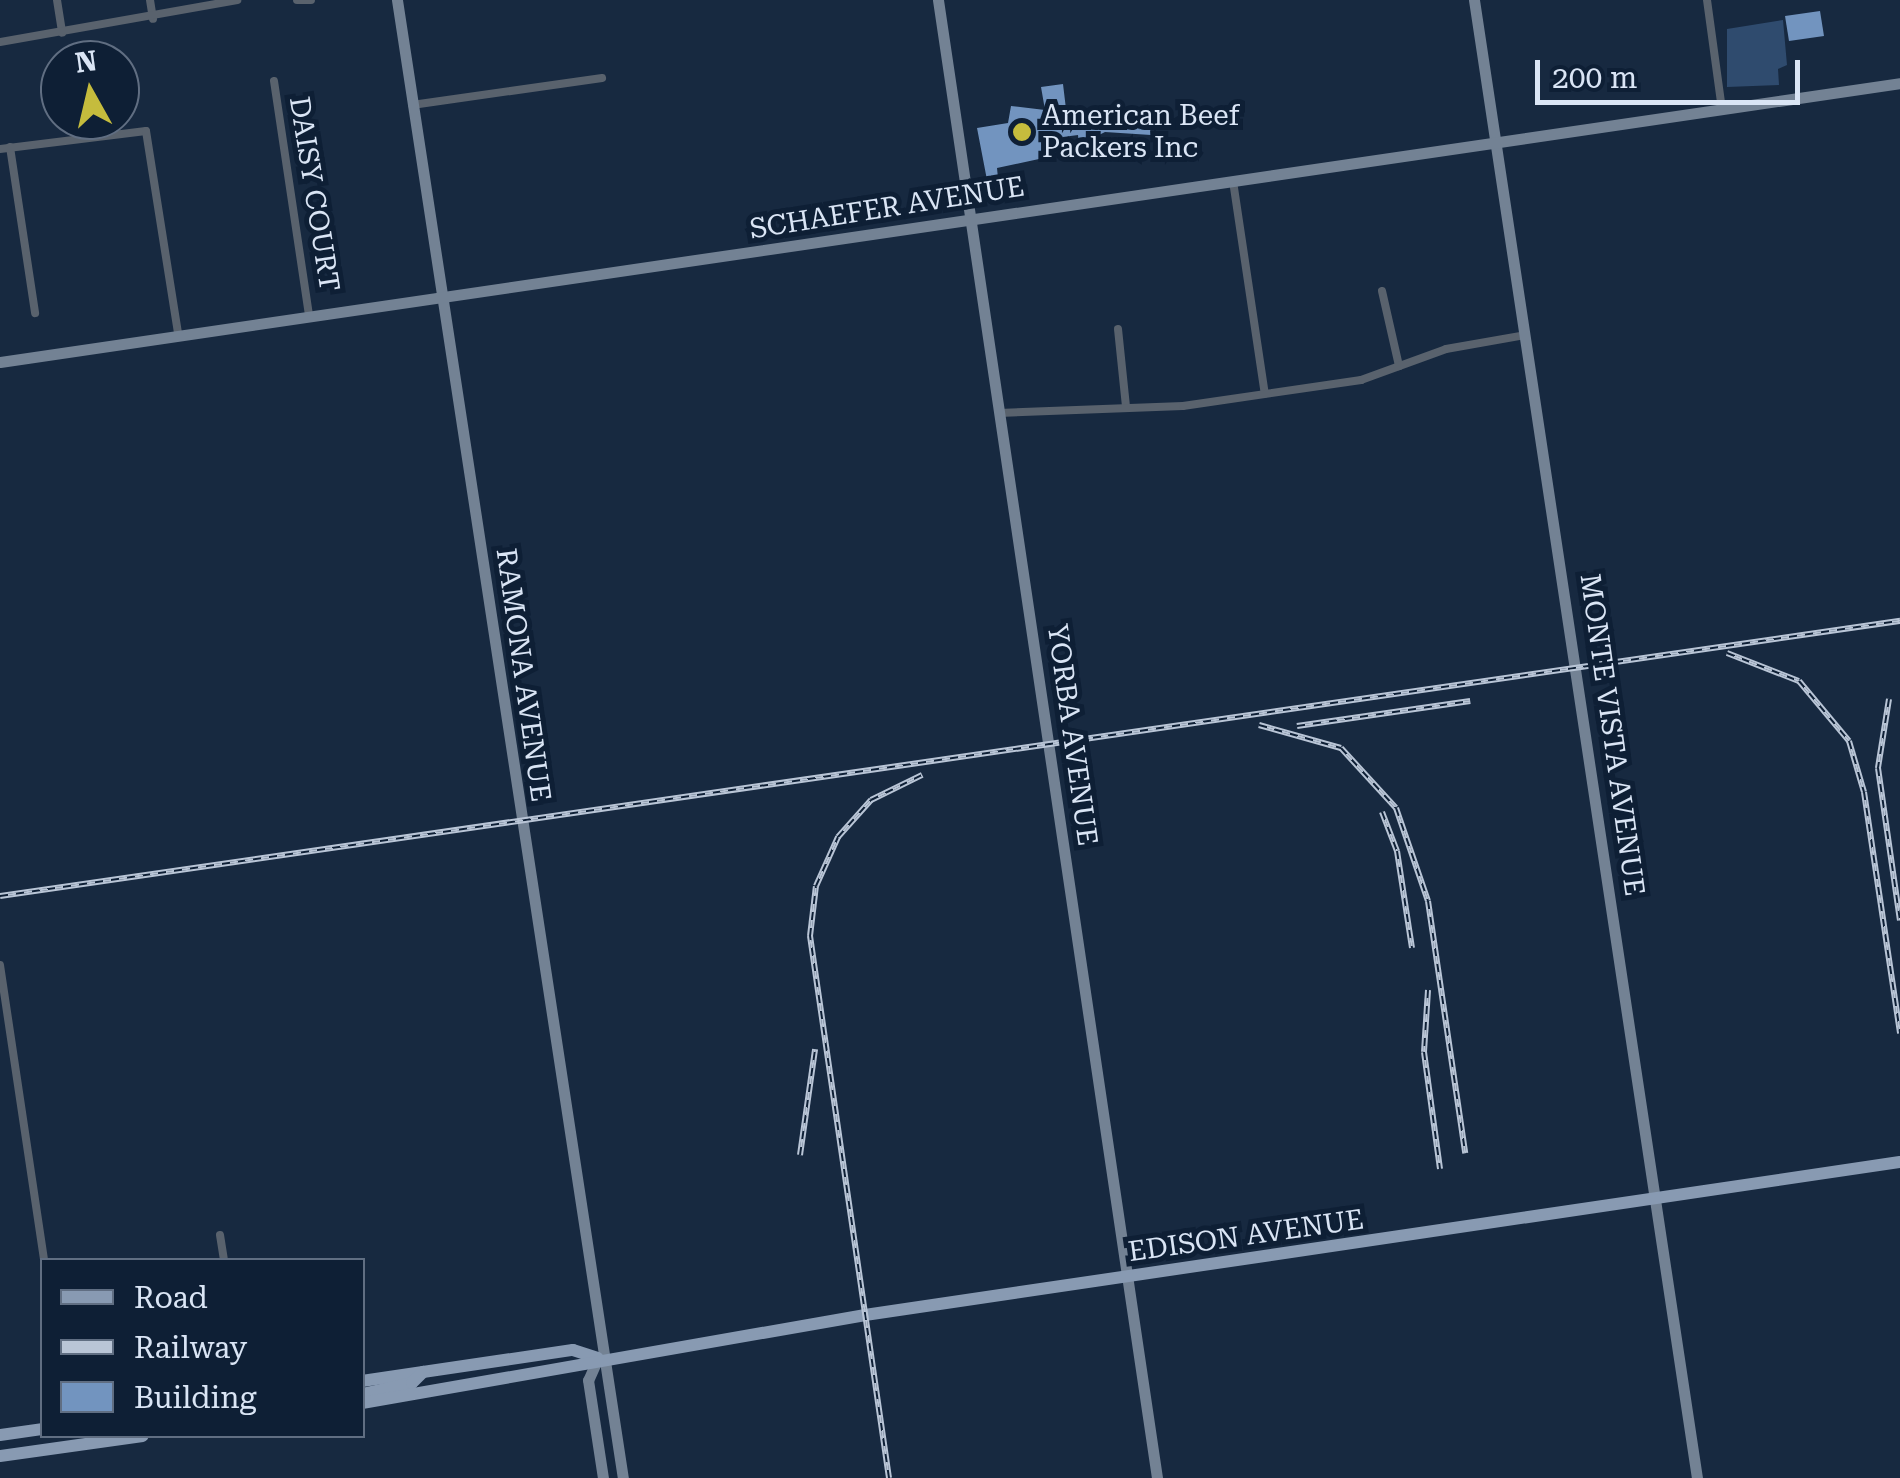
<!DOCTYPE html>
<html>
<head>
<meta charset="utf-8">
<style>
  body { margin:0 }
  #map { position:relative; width:1900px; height:1478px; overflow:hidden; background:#172940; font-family:"Roboto Serif",serif }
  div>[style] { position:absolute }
  .green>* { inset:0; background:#2f4b6e }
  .building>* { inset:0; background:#7294bf }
  .street>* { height:8px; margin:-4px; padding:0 4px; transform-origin:4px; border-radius:4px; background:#59626d }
  .secondary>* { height:11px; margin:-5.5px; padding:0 5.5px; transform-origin:5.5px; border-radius:5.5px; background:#738294 }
  .primary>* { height:12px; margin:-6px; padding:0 6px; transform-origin:6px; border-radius:6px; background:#889ab2 }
  .rail>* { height:6px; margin-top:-3px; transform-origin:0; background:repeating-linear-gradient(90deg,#0e1f35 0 8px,#b9c5d6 0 16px); box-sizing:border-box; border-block:2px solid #b9c5d6 }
  .dots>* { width:28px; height:28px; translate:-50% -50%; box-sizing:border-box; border:5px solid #0e1f35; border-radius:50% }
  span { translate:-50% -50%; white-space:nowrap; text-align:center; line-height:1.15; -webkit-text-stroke:10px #0e1f35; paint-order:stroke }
  .poi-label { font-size:28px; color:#dae5f5 }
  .left { translate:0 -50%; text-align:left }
  .street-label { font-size:28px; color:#dae5f5 }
  .legend { position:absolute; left:40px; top:1258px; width:325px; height:180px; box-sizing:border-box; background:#0e1f35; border:2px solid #606e82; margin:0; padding:12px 18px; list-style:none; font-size:30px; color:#dae5f5 }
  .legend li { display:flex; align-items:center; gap:20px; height:50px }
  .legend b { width:50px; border:2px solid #606e82 }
  .north { position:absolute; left:40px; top:40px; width:100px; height:100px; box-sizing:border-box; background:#0e1f35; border:2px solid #606e82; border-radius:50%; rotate:352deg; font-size:28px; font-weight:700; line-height:40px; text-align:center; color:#dae5f5 }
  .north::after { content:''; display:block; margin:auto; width:35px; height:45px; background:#c5bc3d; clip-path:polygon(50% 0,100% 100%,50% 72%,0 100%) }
  .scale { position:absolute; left:1535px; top:60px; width:265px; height:45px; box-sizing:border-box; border:5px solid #dae5f5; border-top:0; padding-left:12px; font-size:30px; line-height:35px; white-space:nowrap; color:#dae5f5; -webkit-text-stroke:8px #0e1f35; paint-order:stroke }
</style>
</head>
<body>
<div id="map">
  <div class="green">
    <i style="clip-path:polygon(1783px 20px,1787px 65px,1778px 69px,1779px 85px,1727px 87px,1727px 29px)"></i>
  </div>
  <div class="building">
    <i style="clip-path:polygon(1820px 11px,1824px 36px,1789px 41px,1785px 16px)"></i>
    <i style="clip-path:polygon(1063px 84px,1066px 109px,1078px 107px,1080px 123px,1146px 106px,1151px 135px,1105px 132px,1079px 145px,1078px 135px,1063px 137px,1062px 154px,997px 168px,998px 178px,987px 180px,977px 128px,1008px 123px,1011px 106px,1045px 110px,1041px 87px)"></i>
  </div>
  <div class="street">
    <i style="left:57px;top:0;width:33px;rotate:81deg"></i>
    <i style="left:150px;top:0;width:19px;rotate:81deg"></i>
    <i style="left:297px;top:0;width:14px"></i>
    <i style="left:1707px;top:0;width:110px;rotate:82.2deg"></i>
    <i style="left:0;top:42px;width:241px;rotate:-10deg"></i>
    <i style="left:274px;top:81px;width:236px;rotate:81.5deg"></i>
    <i style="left:412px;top:105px;width:192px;rotate:-8.1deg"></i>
    <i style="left:10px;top:147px;width:168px;rotate:81.4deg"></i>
    <i style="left:0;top:149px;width:147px;rotate:-7deg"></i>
    <i style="left:146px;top:131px;width:206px;rotate:81deg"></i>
    <i style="left:1233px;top:181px;width:215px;rotate:81.5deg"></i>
    <i style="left:1382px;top:291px;width:77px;rotate:77.2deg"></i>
    <i style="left:1118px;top:329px;width:77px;rotate:84.1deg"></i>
    <i style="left:999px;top:413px;width:184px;rotate:-2.2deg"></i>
    <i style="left:1183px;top:406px;width:180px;rotate:-8.3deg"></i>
    <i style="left:1361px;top:380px;width:90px;rotate:-20deg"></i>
    <i style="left:1446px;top:349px;width:80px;rotate:-10deg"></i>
    <i style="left:0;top:965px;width:298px;rotate:81.5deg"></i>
    <i style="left:220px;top:1235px;width:25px;rotate:81deg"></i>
  </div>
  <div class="secondary">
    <i style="left:397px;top:0;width:1495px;rotate:81.31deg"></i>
    <i style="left:938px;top:0;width:1494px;rotate:81.57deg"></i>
    <i style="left:1474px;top:0;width:1495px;rotate:81.42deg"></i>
    <i style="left:0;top:362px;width:1920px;rotate:-8.35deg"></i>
    <i style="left:598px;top:1358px;width:24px;rotate:114deg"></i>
    <i style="left:588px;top:1380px;width:99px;rotate:81.3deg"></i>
  </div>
  <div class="primary">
    <i style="left:362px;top:1381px;width:213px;rotate:-8.4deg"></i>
    <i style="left:573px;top:1350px;width:26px;rotate:18deg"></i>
    <i style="left:362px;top:1394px;width:51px;rotate:-12.4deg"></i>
    <i style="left:412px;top:1383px;width:16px;rotate:-45deg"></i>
    <i style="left:362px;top:1403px;width:511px;rotate:-9.92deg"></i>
    <i style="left:865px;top:1315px;width:1046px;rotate:-8.41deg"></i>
    <i style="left:0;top:1435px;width:42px;rotate:-8.1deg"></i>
    <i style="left:0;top:1456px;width:144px;rotate:-8deg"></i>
  </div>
  <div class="rail">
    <i style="left:1727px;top:653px;width:77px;rotate:21.3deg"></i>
    <i style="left:1799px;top:681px;width:78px;rotate:50.2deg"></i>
    <i style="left:1849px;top:741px;width:53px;rotate:73.6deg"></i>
    <i style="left:1864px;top:792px;width:244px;rotate:81.5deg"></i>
    <i style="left:1889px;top:699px;width:70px;rotate:99.1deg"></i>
    <i style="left:1878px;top:768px;width:154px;rotate:81.8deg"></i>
    <i style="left:1259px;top:725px;width:85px;rotate:15.7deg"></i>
    <i style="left:1341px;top:748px;width:81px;rotate:47.5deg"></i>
    <i style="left:1396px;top:808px;width:98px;rotate:71deg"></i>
    <i style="left:1428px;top:901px;width:255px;rotate:81.6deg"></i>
    <i style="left:1297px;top:726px;width:175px;rotate:-8.2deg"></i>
    <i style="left:1382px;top:812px;width:42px;rotate:69deg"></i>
    <i style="left:1397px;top:851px;width:98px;rotate:81.2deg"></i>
    <i style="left:0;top:896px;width:1920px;rotate:-8.24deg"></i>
    <i style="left:1428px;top:990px;width:62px;rotate:93.7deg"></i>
    <i style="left:1424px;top:1052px;width:118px;rotate:82.2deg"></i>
    <i style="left:800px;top:1155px;width:107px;rotate:-81.9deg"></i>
    <i style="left:889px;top:1478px;width:548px;rotate:-98.29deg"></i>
    <i style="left:810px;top:936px;width:50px;rotate:-83.2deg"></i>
    <i style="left:816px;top:886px;width:54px;rotate:-65.8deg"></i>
    <i style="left:838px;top:837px;width:50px;rotate:-48.3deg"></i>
    <i style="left:871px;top:800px;width:57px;rotate:-26.1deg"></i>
  </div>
  <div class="dots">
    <i style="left:1022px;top:132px;background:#c5bc3d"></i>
  </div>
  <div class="poi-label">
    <span class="left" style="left:1042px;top:132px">American Beef<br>Packers Inc</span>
  </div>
  <div class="street-label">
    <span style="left:314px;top:194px;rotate:81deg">DAISY COURT</span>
    <span style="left:887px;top:208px;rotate:-9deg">SCHAEFER AVENUE</span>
    <span style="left:523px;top:675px;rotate:82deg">RAMONA AVENUE</span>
    <span style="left:1072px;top:735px;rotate:82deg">YORBA AVENUE</span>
    <span style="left:1612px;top:735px;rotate:82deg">MONTE VISTA AVENUE</span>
    <span style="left:1246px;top:1236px;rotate:-8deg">EDISON AVENUE</span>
  </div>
  <ul class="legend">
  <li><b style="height:12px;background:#889ab2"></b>Road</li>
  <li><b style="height:12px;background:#b9c5d6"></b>Railway</li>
  <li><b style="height:28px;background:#7294bf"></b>Building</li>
  </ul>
  <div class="north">N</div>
  <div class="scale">200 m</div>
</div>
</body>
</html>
